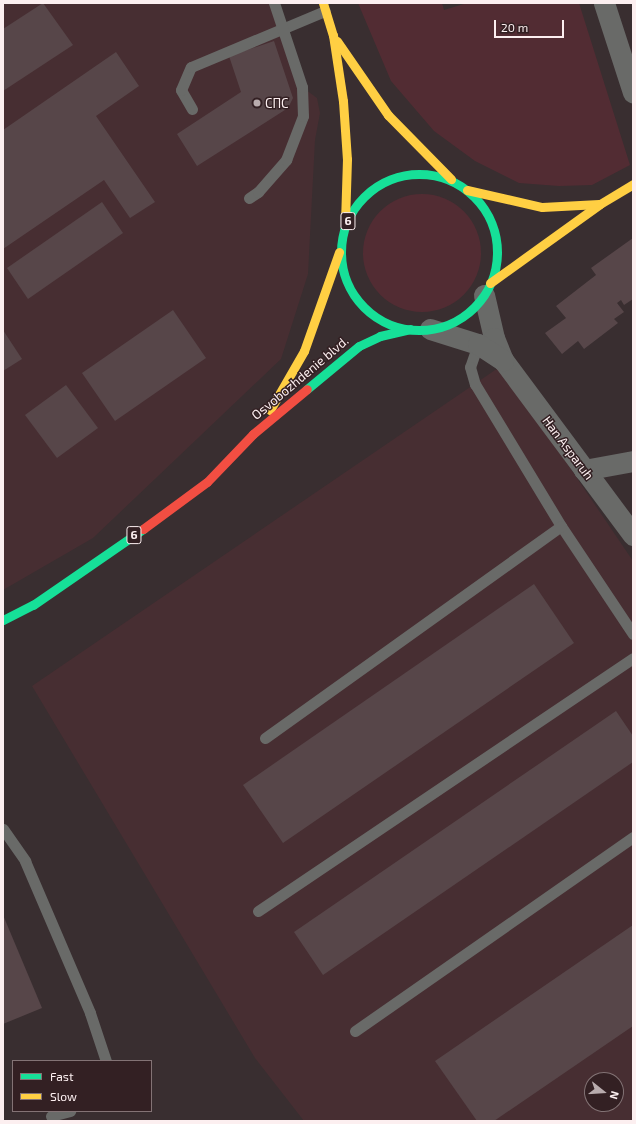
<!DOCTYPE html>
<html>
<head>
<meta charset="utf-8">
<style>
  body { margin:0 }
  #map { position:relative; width:636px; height:1124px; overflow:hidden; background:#392e30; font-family:"Exo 2",sans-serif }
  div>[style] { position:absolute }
  .built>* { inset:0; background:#472e32 }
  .green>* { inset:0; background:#522c33 }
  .round { border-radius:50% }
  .building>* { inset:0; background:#574649 }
  .lane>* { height:11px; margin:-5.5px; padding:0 5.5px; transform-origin:5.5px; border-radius:5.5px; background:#696a68 }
  .street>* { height:21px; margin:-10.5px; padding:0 10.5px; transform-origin:10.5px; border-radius:10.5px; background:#696a68 }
  .fast>* { height:9px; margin:-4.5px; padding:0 4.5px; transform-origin:4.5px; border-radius:4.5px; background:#16e098 }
  .fast>.ring { margin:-4.5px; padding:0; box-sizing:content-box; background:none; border:9px solid #16e098; border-radius:50% }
  .slow>* { height:9px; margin:-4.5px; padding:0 4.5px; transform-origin:4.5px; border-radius:4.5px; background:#ffcf43 }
  .jam>* { height:9px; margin:-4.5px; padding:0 4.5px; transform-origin:4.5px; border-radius:4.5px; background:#f24e42 }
  .dots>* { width:11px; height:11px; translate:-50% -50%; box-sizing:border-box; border:2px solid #332023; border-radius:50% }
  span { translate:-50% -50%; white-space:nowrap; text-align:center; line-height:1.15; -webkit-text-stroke:3px #332023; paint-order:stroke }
  .shield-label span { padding:1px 3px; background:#332023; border:1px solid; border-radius:3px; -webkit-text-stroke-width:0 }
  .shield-label { font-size:12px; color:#fceff0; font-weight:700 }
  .poi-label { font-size:13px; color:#fceff0 }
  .left { translate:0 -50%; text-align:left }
  .street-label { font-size:13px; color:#fceff0 }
  .frame { position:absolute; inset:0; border:4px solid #fceff0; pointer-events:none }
  .legend { position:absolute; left:12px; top:1060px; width:140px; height:52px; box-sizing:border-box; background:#332023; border:1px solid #837375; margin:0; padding:5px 7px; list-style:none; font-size:12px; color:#fceff0 }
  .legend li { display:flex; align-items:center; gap:8px; height:20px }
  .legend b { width:20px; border:1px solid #837375 }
  .north { position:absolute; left:584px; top:1072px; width:40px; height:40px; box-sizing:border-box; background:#332023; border:1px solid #837375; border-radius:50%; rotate:107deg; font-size:11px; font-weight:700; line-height:16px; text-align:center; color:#fceff0 }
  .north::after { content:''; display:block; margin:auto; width:14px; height:18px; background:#b8abad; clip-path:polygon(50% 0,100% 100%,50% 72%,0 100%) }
  .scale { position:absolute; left:494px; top:20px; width:70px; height:18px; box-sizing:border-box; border:2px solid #fceff0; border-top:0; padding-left:5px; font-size:12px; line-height:14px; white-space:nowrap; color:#fceff0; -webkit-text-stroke:3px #332023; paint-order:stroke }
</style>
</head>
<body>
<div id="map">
  <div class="built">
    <i style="clip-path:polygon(3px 3px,274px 3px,302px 87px,317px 98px,320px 113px,315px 140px,308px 274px,281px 359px,93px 538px,3px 590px)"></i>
    <i style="clip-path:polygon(evenodd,501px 366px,633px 561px,633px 1121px,304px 1121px,255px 1058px,32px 686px,501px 366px,592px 1080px,616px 1080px,616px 1104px,592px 1104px,592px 1080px)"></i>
  </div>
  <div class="green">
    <i style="clip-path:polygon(358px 3px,442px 3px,444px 10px,467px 3px,579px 3px,630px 165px,592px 185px,559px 186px,519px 183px,475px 161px,434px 131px,391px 81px)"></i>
    <i class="round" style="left:363px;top:194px;width:118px;height:118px"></i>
  </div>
  <div class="building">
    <i style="clip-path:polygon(43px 3px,73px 45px,3px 91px,3px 29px)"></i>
    <i style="clip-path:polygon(274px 41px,293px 98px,288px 108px,197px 166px,177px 134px,241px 92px,229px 56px)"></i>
    <i style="clip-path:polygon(116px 52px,139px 86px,96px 116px,155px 202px,130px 218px,104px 180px,3px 249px,3px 130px)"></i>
    <i style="clip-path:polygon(102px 202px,123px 233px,28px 299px,7px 268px)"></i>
    <i style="clip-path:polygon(633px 238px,633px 299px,624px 305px,621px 300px,617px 303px,624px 312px,614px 319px,618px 323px,584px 349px,578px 341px,562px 354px,545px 333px,566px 318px,556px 306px,596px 275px,591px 268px)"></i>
    <i style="clip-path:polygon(173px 310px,206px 358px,115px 421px,82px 373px)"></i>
    <i style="clip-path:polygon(3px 330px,22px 359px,3px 371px)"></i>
    <i style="clip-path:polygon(66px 385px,98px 428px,57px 458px,25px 415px)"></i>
    <i style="clip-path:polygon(534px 584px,574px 643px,283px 843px,243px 785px)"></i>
    <i style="clip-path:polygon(616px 711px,633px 736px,633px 762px,323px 975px,294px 932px)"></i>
    <i style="clip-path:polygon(3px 915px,42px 1008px,3px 1024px)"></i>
    <i style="clip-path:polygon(633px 925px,633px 1026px,494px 1121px,477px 1121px,435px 1061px)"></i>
  </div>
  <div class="lane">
    <i style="left:192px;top:109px;width:22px;rotate:-120deg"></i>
    <i style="left:181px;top:90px;width:25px;rotate:-67deg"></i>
    <i style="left:191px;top:67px;width:145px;rotate:-22.7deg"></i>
    <i style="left:249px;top:198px;width:11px;rotate:-34deg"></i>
    <i style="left:258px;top:192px;width:43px;rotate:-48.8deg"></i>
    <i style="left:286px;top:160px;width:47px;rotate:-68.9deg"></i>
    <i style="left:303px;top:116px;width:29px;rotate:-92deg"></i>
    <i style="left:302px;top:87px;width:89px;rotate:-108.4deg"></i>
    <i style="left:478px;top:344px;width:24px;rotate:109deg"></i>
    <i style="left:470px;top:367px;width:18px;rotate:74deg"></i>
    <i style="left:475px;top:384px;width:166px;rotate:58.8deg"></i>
    <i style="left:561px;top:526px;width:130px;rotate:56.3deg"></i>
    <i style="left:265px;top:738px;width:364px;rotate:-35.6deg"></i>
    <i style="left:3px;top:829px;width:39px;rotate:55deg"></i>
    <i style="left:25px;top:861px;width:165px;rotate:66.8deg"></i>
    <i style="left:90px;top:1013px;width:51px;rotate:71.6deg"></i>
    <i style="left:258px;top:911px;width:452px;rotate:-34deg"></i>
    <i style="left:355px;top:1031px;width:339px;rotate:-34.9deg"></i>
    <i style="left:51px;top:1116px;width:20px;rotate:-15deg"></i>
  </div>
  <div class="street">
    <i style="left:604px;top:3px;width:94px;rotate:72deg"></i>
    <i style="left:484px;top:295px;width:44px;rotate:76.9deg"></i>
    <i style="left:494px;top:338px;width:24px;rotate:68deg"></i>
    <i style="left:503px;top:360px;width:218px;rotate:53.4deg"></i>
    <i style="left:430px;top:329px;width:50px;rotate:17.4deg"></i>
    <i style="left:478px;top:344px;width:30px;rotate:33deg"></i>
    <i style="left:584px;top:470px;width:50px;rotate:-10.4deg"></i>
  </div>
  <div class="fast">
    <i class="ring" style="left:341px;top:174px;width:147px;height:147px"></i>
    <i style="left:307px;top:389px;width:67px;rotate:-39.6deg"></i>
    <i style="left:359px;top:346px;width:23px;rotate:-25deg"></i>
    <i style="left:380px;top:336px;width:31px;rotate:-13deg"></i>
    <i style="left:3px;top:620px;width:34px;rotate:-27deg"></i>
    <i style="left:33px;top:605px;width:134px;rotate:-34.6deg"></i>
  </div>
  <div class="slow">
    <i style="left:323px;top:3px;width:34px;rotate:73deg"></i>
    <i style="left:333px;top:35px;width:67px;rotate:81.4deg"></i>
    <i style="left:343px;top:101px;width:58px;rotate:86.1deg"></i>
    <i style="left:347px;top:159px;width:63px;rotate:91.8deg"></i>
    <i style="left:337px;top:41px;width:90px;rotate:55.4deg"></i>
    <i style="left:388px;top:115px;width:90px;rotate:45.5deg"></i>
    <i style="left:467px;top:190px;width:77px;rotate:12.8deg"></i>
    <i style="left:542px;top:207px;width:57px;rotate:-3deg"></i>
    <i style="left:490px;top:283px;width:135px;rotate:-35.7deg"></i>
    <i style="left:600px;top:204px;width:39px;rotate:-31deg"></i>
    <i style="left:270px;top:410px;width:68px;rotate:-60deg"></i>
    <i style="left:304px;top:351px;width:105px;rotate:-70.5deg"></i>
  </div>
  <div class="jam">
    <i style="left:143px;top:529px;width:79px;rotate:-36.3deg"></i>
    <i style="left:207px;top:482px;width:66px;rotate:-46.2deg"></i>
    <i style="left:253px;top:434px;width:70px;rotate:-39.8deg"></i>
  </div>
  <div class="dots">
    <i style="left:257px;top:103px;background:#b8abad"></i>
  </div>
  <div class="shield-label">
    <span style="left:348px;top:221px">6</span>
    <span style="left:134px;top:535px">6</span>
  </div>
  <div class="poi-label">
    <span class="left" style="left:265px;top:103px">СПС</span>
  </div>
  <div class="street-label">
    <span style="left:300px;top:378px;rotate:-40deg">Osvobozhdenie blvd.</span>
    <span style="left:568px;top:448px;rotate:53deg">Han Asparuh</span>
  </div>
  <div class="frame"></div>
  <ul class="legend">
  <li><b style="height:5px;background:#16e098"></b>Fast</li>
  <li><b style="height:5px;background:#ffcf43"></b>Slow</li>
  </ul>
  <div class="north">N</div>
  <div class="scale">20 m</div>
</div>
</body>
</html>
